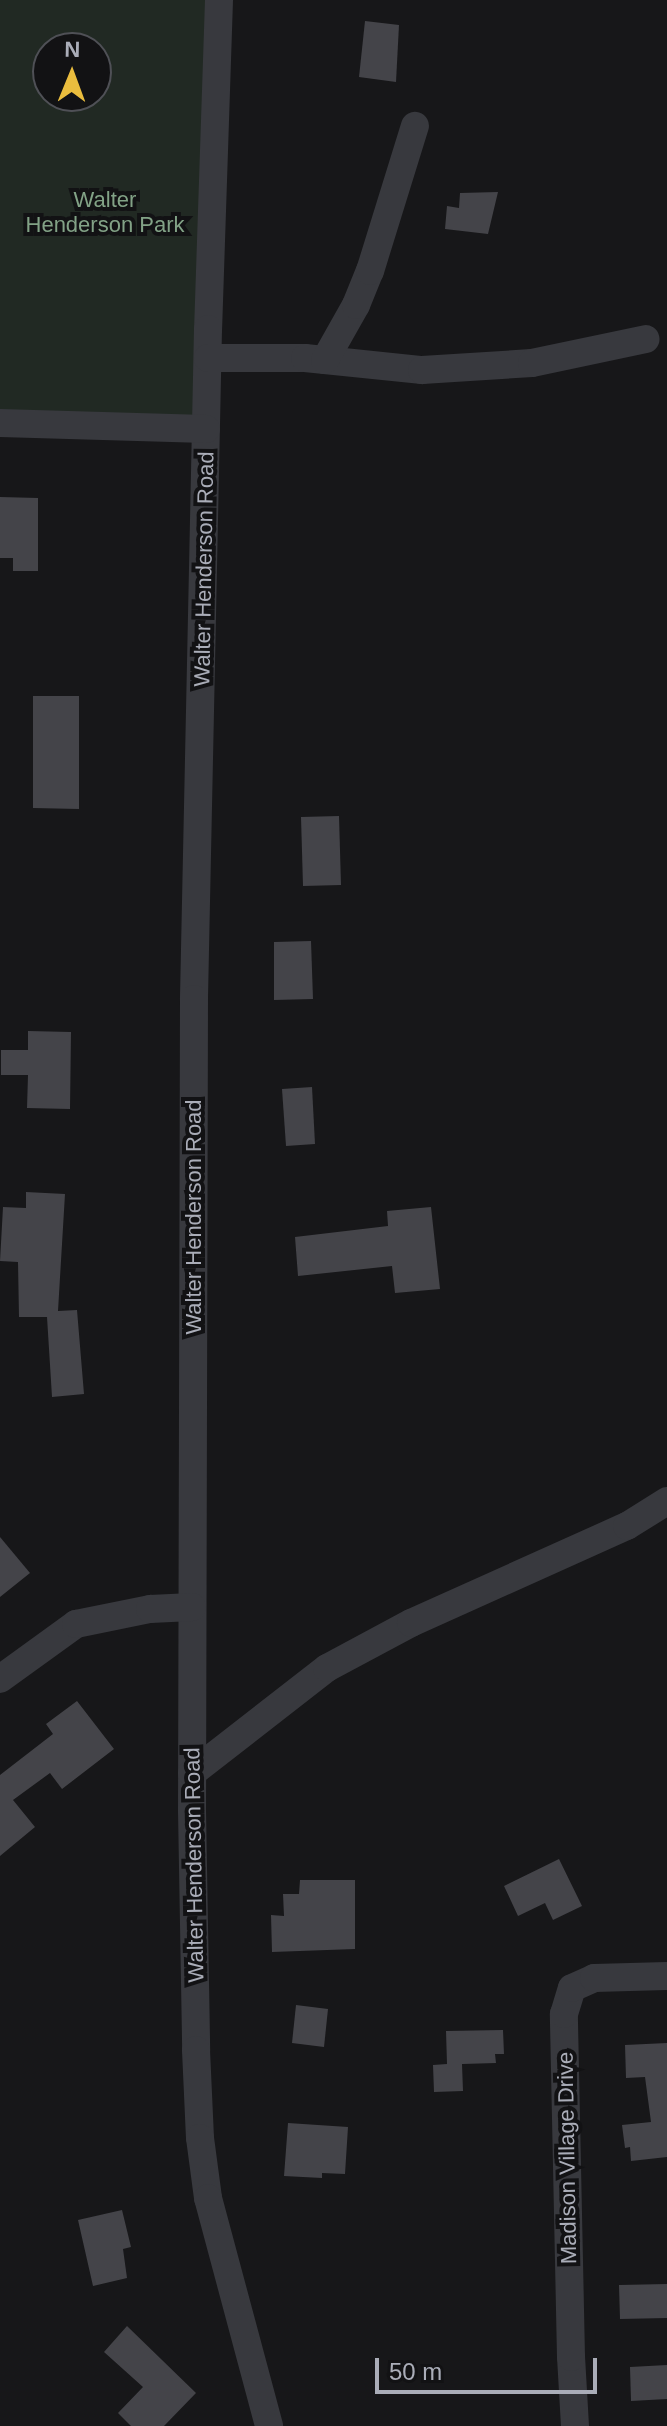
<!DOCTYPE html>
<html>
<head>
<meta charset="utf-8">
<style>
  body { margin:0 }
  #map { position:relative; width:667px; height:2426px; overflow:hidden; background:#171719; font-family:Helvetica,sans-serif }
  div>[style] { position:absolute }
  .green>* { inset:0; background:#212923 }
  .building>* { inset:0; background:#444449 }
  .minor>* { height:28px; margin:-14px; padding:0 14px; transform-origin:14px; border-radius:14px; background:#38393e }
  span { translate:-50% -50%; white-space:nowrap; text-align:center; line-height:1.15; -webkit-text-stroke:8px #121214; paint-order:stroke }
  .park-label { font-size:22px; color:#82a286 }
  .street-label { font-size:22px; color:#aaadb8 }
  .north { position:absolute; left:32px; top:32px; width:80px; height:80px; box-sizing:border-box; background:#121214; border:2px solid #4f5056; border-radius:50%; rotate:1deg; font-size:22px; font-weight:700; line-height:32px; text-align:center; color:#aaadb8 }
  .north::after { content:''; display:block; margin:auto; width:28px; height:36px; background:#eabd3e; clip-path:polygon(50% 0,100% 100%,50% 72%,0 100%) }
  .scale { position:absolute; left:375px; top:2358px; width:222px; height:36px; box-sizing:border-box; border:4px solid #aaadb8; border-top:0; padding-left:10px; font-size:24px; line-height:28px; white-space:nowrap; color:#aaadb8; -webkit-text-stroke:6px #121214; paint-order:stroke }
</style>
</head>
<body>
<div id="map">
  <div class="green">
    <i style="clip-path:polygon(evenodd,0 0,218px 0,205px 428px,0 421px,0 0,48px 48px,96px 48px,96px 96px,48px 96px,48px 48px)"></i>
  </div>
  <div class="building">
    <i style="clip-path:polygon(365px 21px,399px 25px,396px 82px,359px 77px)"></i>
    <i style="clip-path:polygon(498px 192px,488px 234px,445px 229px,447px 206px,459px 208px,460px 193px)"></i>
    <i style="clip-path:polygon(0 497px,38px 498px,38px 571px,13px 571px,13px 558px,0 558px)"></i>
    <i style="clip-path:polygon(33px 696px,79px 696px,79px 809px,33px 808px)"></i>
    <i style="clip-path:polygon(339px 816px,341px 885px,303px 886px,301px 817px)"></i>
    <i style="clip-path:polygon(311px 941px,313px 999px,274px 1000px,274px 942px)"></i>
    <i style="clip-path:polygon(28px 1031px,71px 1032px,70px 1109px,27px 1108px,28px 1075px,1px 1075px,1px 1050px,28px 1050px)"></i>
    <i style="clip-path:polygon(312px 1087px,315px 1144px,286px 1146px,282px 1089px)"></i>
    <i style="clip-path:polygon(26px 1192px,65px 1194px,58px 1311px,77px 1310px,84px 1394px,52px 1397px,47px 1317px,19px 1317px,18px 1262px,0 1261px,3px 1207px,26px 1208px)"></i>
    <i style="clip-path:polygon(431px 1207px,440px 1289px,395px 1293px,392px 1266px,298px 1276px,295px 1237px,388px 1226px,387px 1211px)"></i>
    <i style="clip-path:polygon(0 1537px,30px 1573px,0 1597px)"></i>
    <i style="clip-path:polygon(77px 1701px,114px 1749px,62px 1789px,50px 1773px,13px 1800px,35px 1827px,0 1856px,0 1775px,53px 1734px,46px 1724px)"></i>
    <i style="clip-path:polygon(559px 1859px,582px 1906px,553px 1920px,545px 1903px,518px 1916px,504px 1886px)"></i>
    <i style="clip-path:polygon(300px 1880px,355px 1880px,355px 1949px,272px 1952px,271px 1915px,284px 1916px,283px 1894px,299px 1894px)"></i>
    <i style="clip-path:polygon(296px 2005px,328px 2009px,324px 2047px,292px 2043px)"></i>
    <i style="clip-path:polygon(503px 2030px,504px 2054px,495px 2054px,496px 2063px,462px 2064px,463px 2091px,434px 2092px,433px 2065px,447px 2064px,446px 2031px)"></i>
    <i style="clip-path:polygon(667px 2043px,667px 2157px,631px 2161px,630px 2147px,625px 2148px,622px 2125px,651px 2122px,645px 2077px,626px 2078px,625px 2045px)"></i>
    <i style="clip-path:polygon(288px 2123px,348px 2127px,345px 2174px,322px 2173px,322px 2178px,284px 2176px)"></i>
    <i style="clip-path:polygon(122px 2210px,131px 2247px,123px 2249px,127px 2278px,93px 2286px,78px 2220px)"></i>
    <i style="clip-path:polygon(667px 2284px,667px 2318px,620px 2319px,619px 2285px)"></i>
    <i style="clip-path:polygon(127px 2326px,196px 2393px,164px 2426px,131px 2426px,118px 2413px,143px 2387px,104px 2352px)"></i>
    <i style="clip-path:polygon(667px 2365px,667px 2399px,631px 2401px,630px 2367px)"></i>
  </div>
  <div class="minor">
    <i style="left:219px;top:0;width:329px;rotate:91.9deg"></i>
    <i style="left:208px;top:329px;width:670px;rotate:91.2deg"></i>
    <i style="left:194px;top:999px;width:811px;rotate:90.14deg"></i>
    <i style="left:192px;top:1810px;width:240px;rotate:89deg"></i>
    <i style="left:196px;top:2050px;width:88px;rotate:87.4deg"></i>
    <i style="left:200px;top:2138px;width:61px;rotate:82.4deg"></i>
    <i style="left:208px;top:2198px;width:236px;rotate:75deg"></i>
    <i style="left:208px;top:358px;width:97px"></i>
    <i style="left:305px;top:358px;width:118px;rotate:5.9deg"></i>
    <i style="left:422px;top:370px;width:110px;rotate:-3.6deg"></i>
    <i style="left:532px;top:363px;width:116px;rotate:-11.9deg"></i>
    <i style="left:325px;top:360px;width:63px;rotate:-60.6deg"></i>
    <i style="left:356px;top:305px;width:37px;rotate:-68deg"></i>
    <i style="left:370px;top:271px;width:152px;rotate:-72.8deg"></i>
    <i style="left:0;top:423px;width:206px;rotate:1.7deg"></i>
    <i style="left:0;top:1679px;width:94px;rotate:-35.9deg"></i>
    <i style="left:76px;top:1624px;width:76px;rotate:-11.5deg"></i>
    <i style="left:150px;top:1609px;width:42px;rotate:-2.7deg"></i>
    <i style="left:192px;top:1773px;width:171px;rotate:-37.9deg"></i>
    <i style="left:327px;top:1668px;width:95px;rotate:-28.2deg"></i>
    <i style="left:411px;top:1623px;width:237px;rotate:-24.2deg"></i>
    <i style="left:627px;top:1526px;width:47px;rotate:-32deg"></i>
    <i style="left:575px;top:2426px;width:69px;rotate:-93.3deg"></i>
    <i style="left:571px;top:2357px;width:343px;rotate:-91.2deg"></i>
    <i style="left:564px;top:2014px;width:27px;rotate:-73deg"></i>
    <i style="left:572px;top:1988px;width:24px;rotate:-24deg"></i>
    <i style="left:594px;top:1978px;width:73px;rotate:-1.6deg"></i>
  </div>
  <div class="park-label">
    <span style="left:105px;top:212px">Walter<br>Henderson Park</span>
  </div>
  <div class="street-label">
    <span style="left:204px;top:569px;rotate:-89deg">Walter Henderson Road</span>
    <span style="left:194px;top:1217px;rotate:-90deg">Walter Henderson Road</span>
    <span style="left:194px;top:1865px;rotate:-91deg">Walter Henderson Road</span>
    <span style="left:567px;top:2158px;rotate:-91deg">Madison Village Drive</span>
  </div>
  <div class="north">N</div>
  <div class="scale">50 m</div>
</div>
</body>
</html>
